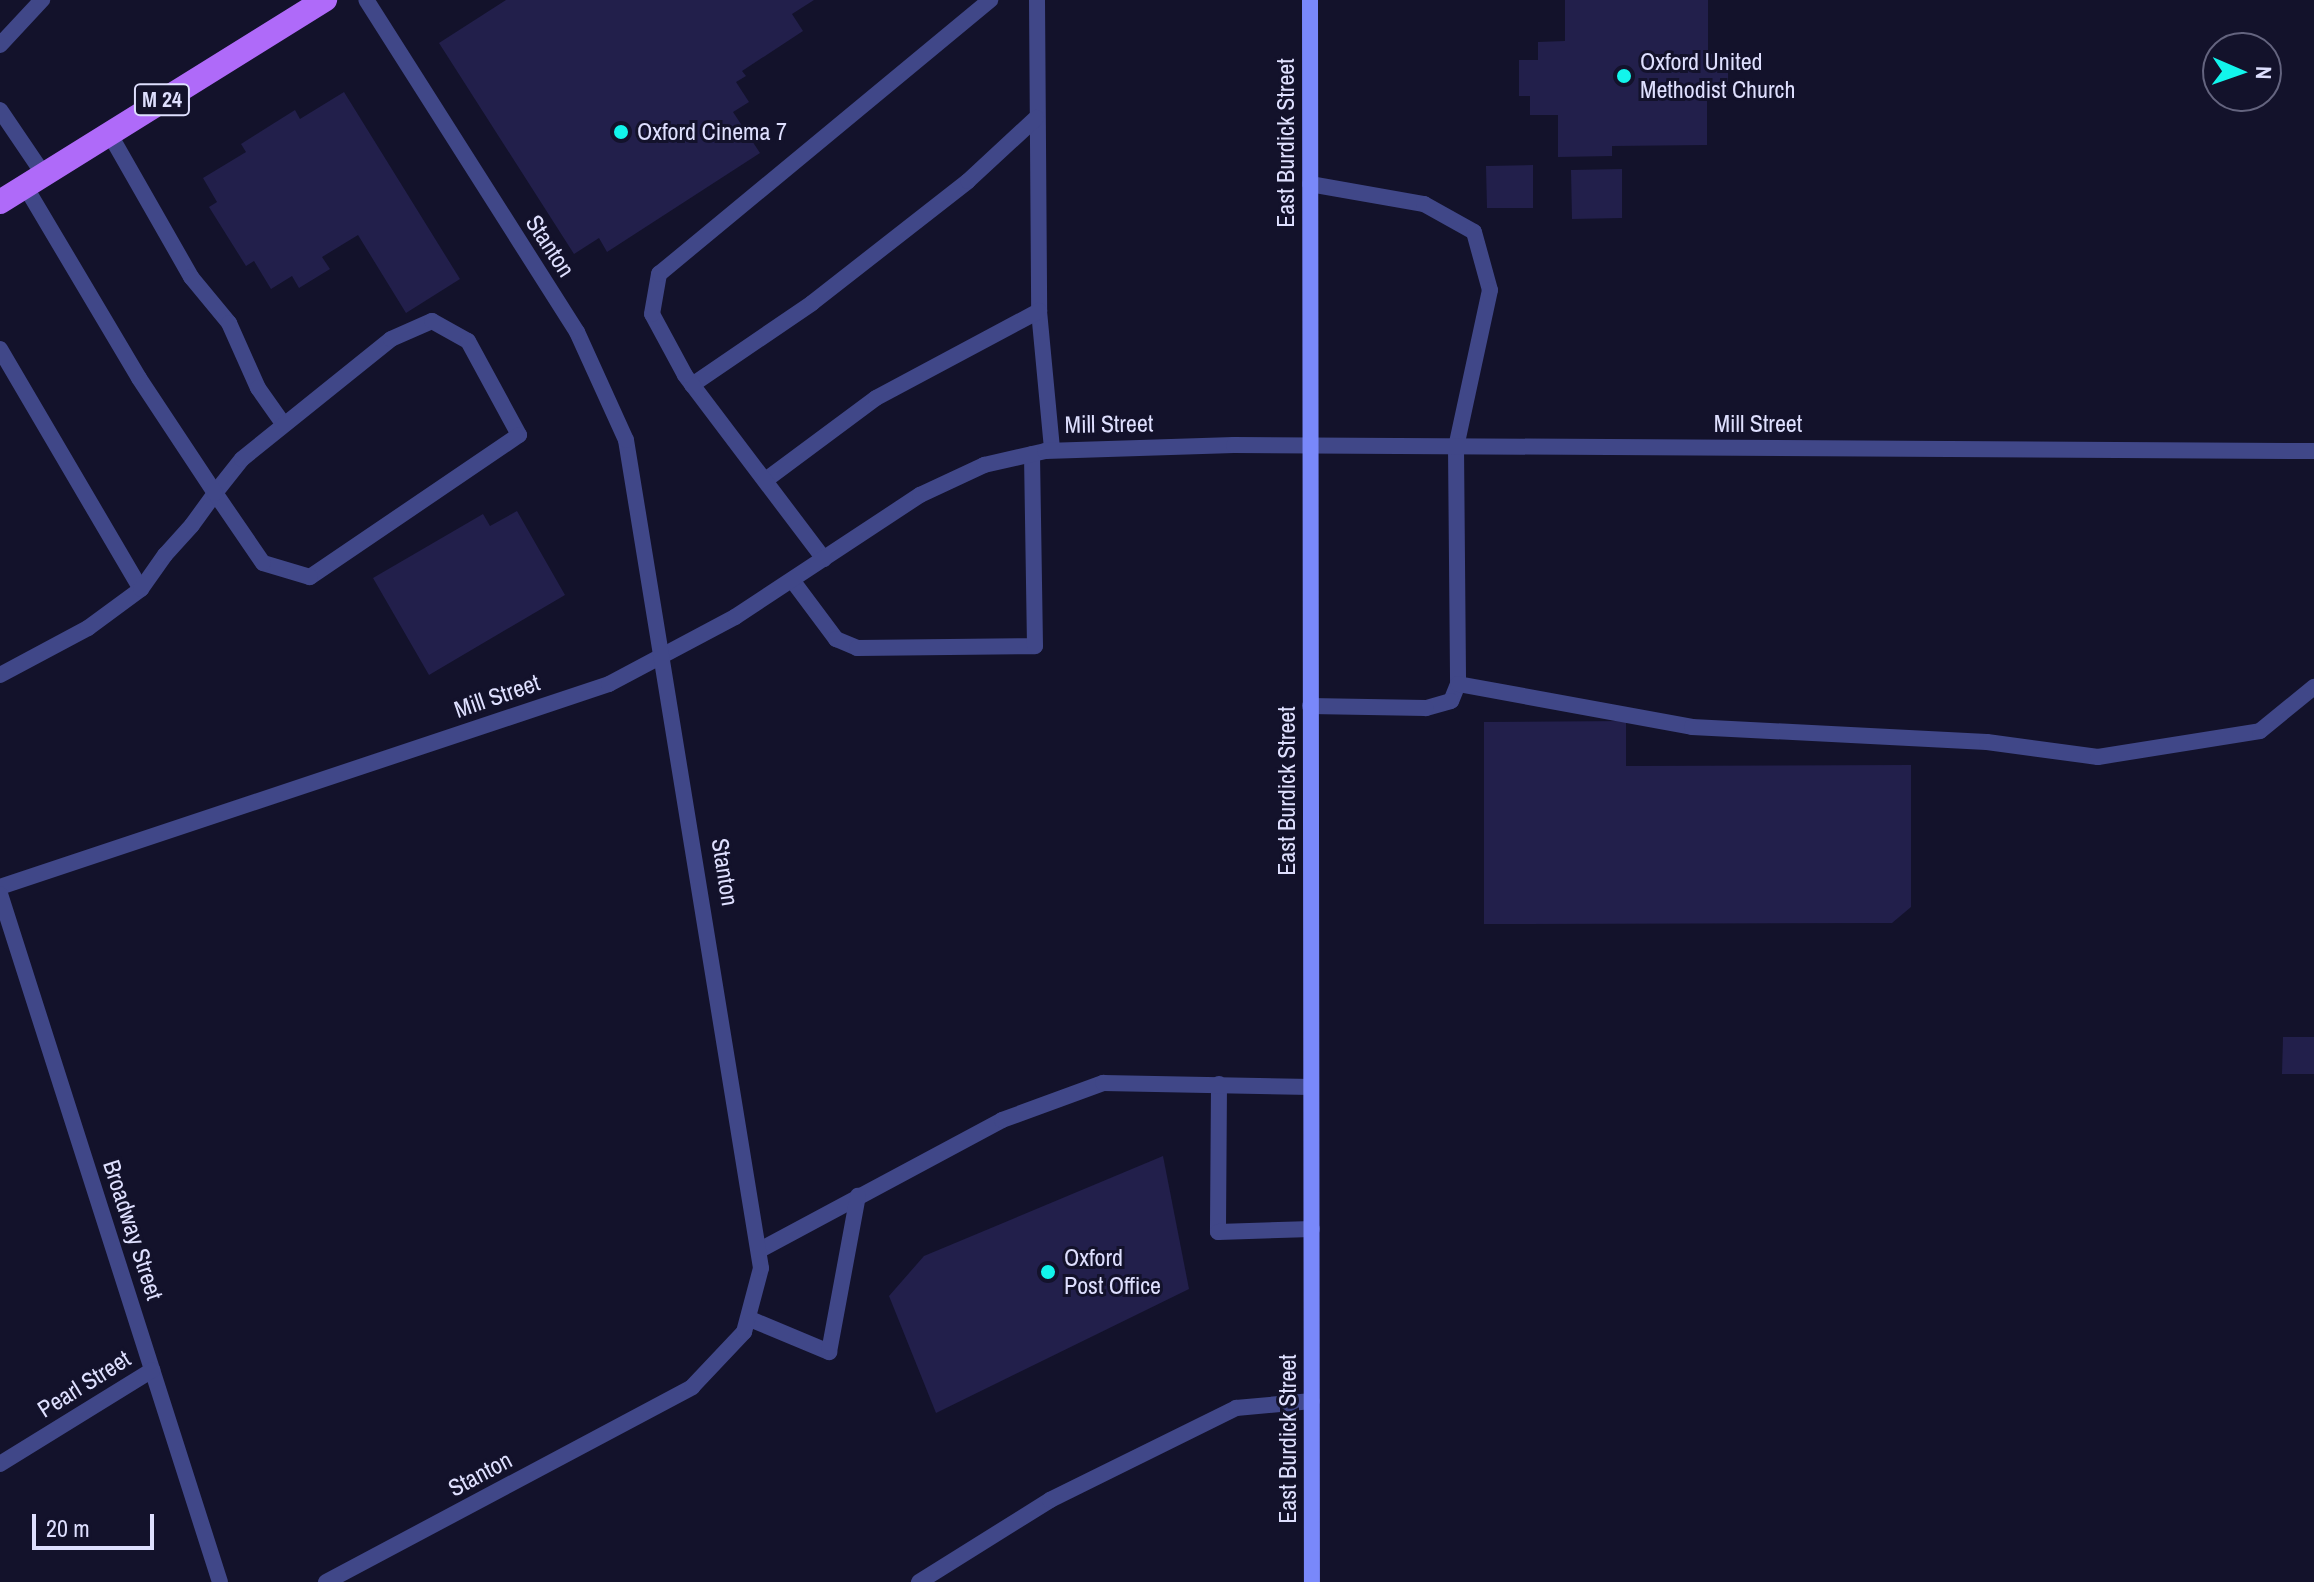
<!DOCTYPE html>
<html>
<head>
<meta charset="utf-8">
<style>
  body { margin:0 }
  #map { position:relative; width:2314px; height:1582px; overflow:hidden; background:#13122b; font-family:"Archivo Narrow",sans-serif }
  div>[style] { position:absolute }
  .building>* { inset:0; background:#221f4b }
  .lane>* { height:16px; margin:-8px; padding:0 8px; transform-origin:8px; border-radius:8px; background:#404788 }
  .street>* { height:16px; margin:-8px; padding:0 8px; transform-origin:8px; border-radius:8px; background:#404788 }
  .secondary>* { height:16px; margin:-8px; padding:0 8px; transform-origin:8px; border-radius:8px; background:#7988fa }
  .primary>* { height:24px; margin:-12px; padding:0 12px; transform-origin:12px; border-radius:12px; background:#af6af9 }
  .dots>* { width:22px; height:22px; translate:-50% -50%; box-sizing:border-box; border:4px solid #13122b; border-radius:50% }
  span { translate:-50% -50%; white-space:nowrap; text-align:center; line-height:1.15; -webkit-text-stroke:6px #13122b; paint-order:stroke }
  .shield-label span { padding:2px 6px; background:#13122b; border:2px solid; border-radius:6px; -webkit-text-stroke-width:0 }
  .shield-label { font-size:22px; color:#dedffe; font-weight:700 }
  .poi-label { font-size:24px; color:#dedffe }
  .left { translate:0 -50%; text-align:left }
  .street-label { font-size:24px; color:#dedffe }
  .north { position:absolute; left:2202px; top:32px; width:80px; height:80px; box-sizing:border-box; background:#13122b; border:2px solid #64647f; border-radius:50%; rotate:92deg; font-size:22px; font-weight:700; line-height:32px; text-align:center; color:#dedffe }
  .north::after { content:''; display:block; margin:auto; width:28px; height:36px; background:#12f5ec; clip-path:polygon(50% 0,100% 100%,50% 72%,0 100%) }
  .scale { position:absolute; left:32px; top:1514px; width:122px; height:36px; box-sizing:border-box; border:4px solid #dedffe; border-top:0; padding-left:10px; font-size:24px; line-height:28px; white-space:nowrap; color:#dedffe; -webkit-text-stroke:6px #13122b; paint-order:stroke }
</style>
</head>
<body>
<div id="map">
  <div class="building">
    <i style="clip-path:polygon(506px 0,814px 0,792px 14px,803px 31px,742px 71px,746px 76px,736px 82px,749px 102px,733px 112px,760px 153px,607px 252px,599px 238px,574px 254px,439px 43px)"></i>
    <i style="clip-path:polygon(1565px 0,1708px 0,1708px 54px,1728px 54px,1728px 92px,1707px 92px,1707px 145px,1612px 146px,1612px 156px,1558px 157px,1558px 115px,1530px 115px,1530px 96px,1519px 96px,1519px 60px,1538px 60px,1538px 42px,1565px 41px)"></i>
    <i style="clip-path:polygon(344px 92px,460px 279px,406px 313px,358px 235px,322px 257px,330px 269px,299px 288px,292px 276px,271px 289px,254px 261px,246px 266px,209px 207px,217px 202px,203px 178px,246px 152px,241px 144px,295px 110px,300px 119px)"></i>
    <i style="clip-path:polygon(1533px 165px,1533px 208px,1487px 208px,1486px 166px)"></i>
    <i style="clip-path:polygon(1622px 169px,1622px 218px,1572px 219px,1571px 170px)"></i>
    <i style="clip-path:polygon(517px 511px,565px 595px,429px 675px,373px 578px,483px 514px,490px 526px)"></i>
    <i style="clip-path:polygon(1626px 721px,1626px 766px,1911px 765px,1911px 907px,1892px 923px,1484px 924px,1484px 722px)"></i>
    <i style="clip-path:polygon(2283px 1037px,2314px 1037px,2314px 1074px,2282px 1074px)"></i>
    <i style="clip-path:polygon(1163px 1156px,1189px 1289px,936px 1413px,889px 1296px,924px 1256px)"></i>
  </div>
  <div class="lane">
    <i style="left:1037px;top:0;width:311px;rotate:89.6deg"></i>
    <i style="left:1039px;top:311px;width:139px;rotate:84.6deg"></i>
    <i style="left:0;top:45px;width:62px;rotate:-47deg"></i>
    <i style="left:109px;top:133px;width:166px;rotate:60.3deg"></i>
    <i style="left:191px;top:277px;width:60px;rotate:50.4deg"></i>
    <i style="left:229px;top:323px;width:71px;rotate:66deg"></i>
    <i style="left:258px;top:388px;width:42px;rotate:54.8deg"></i>
    <i style="left:1310px;top:184px;width:116px;rotate:10deg"></i>
    <i style="left:1424px;top:204px;width:57px;rotate:29.2deg"></i>
    <i style="left:1474px;top:232px;width:60px;rotate:74.6deg"></i>
    <i style="left:1490px;top:290px;width:161px;rotate:102.2deg"></i>
    <i style="left:1456px;top:447px;width:237px;rotate:89.5deg"></i>
    <i style="left:1458px;top:684px;width:18px;rotate:112deg"></i>
    <i style="left:1451px;top:701px;width:26px;rotate:164deg"></i>
    <i style="left:1426px;top:708px;width:116px;rotate:-179deg"></i>
    <i style="left:0;top:349px;width:278px;rotate:59.6deg"></i>
    <i style="left:692px;top:385px;width:145px;rotate:-34.3deg"></i>
    <i style="left:812px;top:303px;width:198px;rotate:-38deg"></i>
    <i style="left:968px;top:181px;width:93px;rotate:-42.8deg"></i>
    <i style="left:767px;top:479px;width:136px;rotate:-36.6deg"></i>
    <i style="left:876px;top:398px;width:185px;rotate:-28.1deg"></i>
    <i style="left:824px;top:559px;width:231px;rotate:-127.1deg"></i>
    <i style="left:685px;top:375px;width:69px;rotate:-118.4deg"></i>
    <i style="left:652px;top:314px;width:41px;rotate:-80.1deg"></i>
    <i style="left:659px;top:274px;width:430px;rotate:-39.6deg"></i>
    <i style="left:792px;top:580px;width:74px;rotate:53.3deg"></i>
    <i style="left:836px;top:639px;width:23px;rotate:23deg"></i>
    <i style="left:857px;top:648px;width:178px;rotate:-0.6deg"></i>
    <i style="left:1035px;top:646px;width:192px;rotate:-90.9deg"></i>
    <i style="left:0;top:675px;width:100px;rotate:-28.1deg"></i>
    <i style="left:88px;top:628px;width:66px;rotate:-36.3deg"></i>
    <i style="left:141px;top:589px;width:42px;rotate:-54.8deg"></i>
    <i style="left:165px;top:555px;width:40px;rotate:-48deg"></i>
    <i style="left:192px;top:525px;width:39px;rotate:-54deg"></i>
    <i style="left:215px;top:493px;width:43px;rotate:-51.5deg"></i>
    <i style="left:242px;top:459px;width:191px;rotate:-38.8deg"></i>
    <i style="left:391px;top:339px;width:45px;rotate:-23.7deg"></i>
    <i style="left:432px;top:321px;width:41px;rotate:29.1deg"></i>
    <i style="left:468px;top:341px;width:107px;rotate:61.5deg"></i>
    <i style="left:519px;top:435px;width:253px;rotate:145.8deg"></i>
    <i style="left:310px;top:577px;width:49px;rotate:-163.4deg"></i>
    <i style="left:263px;top:563px;width:85px;rotate:-124.4deg"></i>
    <i style="left:215px;top:493px;width:138px;rotate:-123.5deg"></i>
    <i style="left:139px;top:378px;width:223px;rotate:-120.7deg"></i>
    <i style="left:1458px;top:684px;width:238px;rotate:10.4deg"></i>
    <i style="left:1692px;top:727px;width:295px;rotate:2.9deg"></i>
    <i style="left:1987px;top:742px;width:112px;rotate:7.7deg"></i>
    <i style="left:2098px;top:757px;width:164px;rotate:-9.1deg"></i>
    <i style="left:2260px;top:731px;width:70px;rotate:-39.2deg"></i>
    <i style="left:1219px;top:1084px;width:148px;rotate:90.4deg"></i>
    <i style="left:1218px;top:1232px;width:94px;rotate:-1.8deg"></i>
    <i style="left:760px;top:1250px;width:275px;rotate:-28.2deg"></i>
    <i style="left:1002px;top:1120px;width:108px;rotate:-20.1deg"></i>
    <i style="left:1103px;top:1083px;width:208px;rotate:1.1deg"></i>
    <i style="left:750px;top:1319px;width:86px;rotate:22.7deg"></i>
    <i style="left:829px;top:1352px;width:159px;rotate:-79.5deg"></i>
    <i style="left:919px;top:1582px;width:155px;rotate:-32deg"></i>
    <i style="left:1050px;top:1500px;width:208px;rotate:-26.3deg"></i>
    <i style="left:1236px;top:1408px;width:76px;rotate:-5.3deg"></i>
  </div>
  <div class="street">
    <i style="left:0;top:110px;width:78px;rotate:55.9deg"></i>
    <i style="left:0;top:887px;width:642px;rotate:-18.43deg"></i>
    <i style="left:609px;top:684px;width:143px;rotate:-28deg"></i>
    <i style="left:735px;top:617px;width:222px;rotate:-33.4deg"></i>
    <i style="left:920px;top:495px;width:71px;rotate:-25.1deg"></i>
    <i style="left:984px;top:465px;width:63px;rotate:-12.9deg"></i>
    <i style="left:1045px;top:451px;width:189px;rotate:-1.8deg"></i>
    <i style="left:1234px;top:445px;width:1080px;rotate:0.32deg"></i>
    <i style="left:0;top:894px;width:722px;rotate:72.27deg"></i>
    <i style="left:0;top:1464px;width:179px;rotate:-31.7deg"></i>
    <i style="left:326px;top:1582px;width:415px;rotate:-28deg"></i>
    <i style="left:692px;top:1387px;width:76px;rotate:-46.6deg"></i>
    <i style="left:744px;top:1332px;width:66px;rotate:-75.1deg"></i>
    <i style="left:761px;top:1268px;width:839px;rotate:-99.26deg"></i>
    <i style="left:626px;top:440px;width:119px;rotate:-114.4deg"></i>
    <i style="left:577px;top:332px;width:393px;rotate:-122.4deg"></i>
  </div>
  <div class="secondary">
    <i style="left:1310px;top:0;width:1582px;rotate:89.93deg"></i>
  </div>
  <div class="primary">
    <i style="left:0;top:202px;width:383px;rotate:-31.9deg"></i>
  </div>
  <div class="dots">
    <i style="left:1624px;top:76px;background:#12f5ec"></i>
    <i style="left:621px;top:132px;background:#12f5ec"></i>
    <i style="left:1048px;top:1272px;background:#12f5ec"></i>
  </div>
  <div class="shield-label">
    <span style="left:162px;top:100px">M 24</span>
  </div>
  <div class="poi-label">
    <span class="left" style="left:1640px;top:76px">Oxford United<br>Methodist Church</span>
    <span class="left" style="left:637px;top:132px">Oxford Cinema 7</span>
    <span class="left" style="left:1064px;top:1272px">Oxford<br>Post Office</span>
  </div>
  <div class="street-label">
    <span style="left:1286px;top:143px;rotate:-90deg">East Burdick Street</span>
    <span style="left:550px;top:246px;rotate:57deg">Stanton</span>
    <span style="left:1109px;top:424px;rotate:-1deg">Mill Street</span>
    <span style="left:1758px;top:424px">Mill Street</span>
    <span style="left:497px;top:696px;rotate:-19deg">Mill Street</span>
    <span style="left:1287px;top:791px;rotate:-90deg">East Burdick Street</span>
    <span style="left:725px;top:872px;rotate:81deg">Stanton</span>
    <span style="left:133px;top:1230px;rotate:72deg">Broadway Street</span>
    <span style="left:84px;top:1384px;rotate:-32deg">Pearl Street</span>
    <span style="left:1288px;top:1439px;rotate:-90deg">East Burdick Street</span>
    <span style="left:480px;top:1474px;rotate:-28deg">Stanton</span>
  </div>
  <div class="north">N</div>
  <div class="scale">20 m</div>
</div>
</body>
</html>
